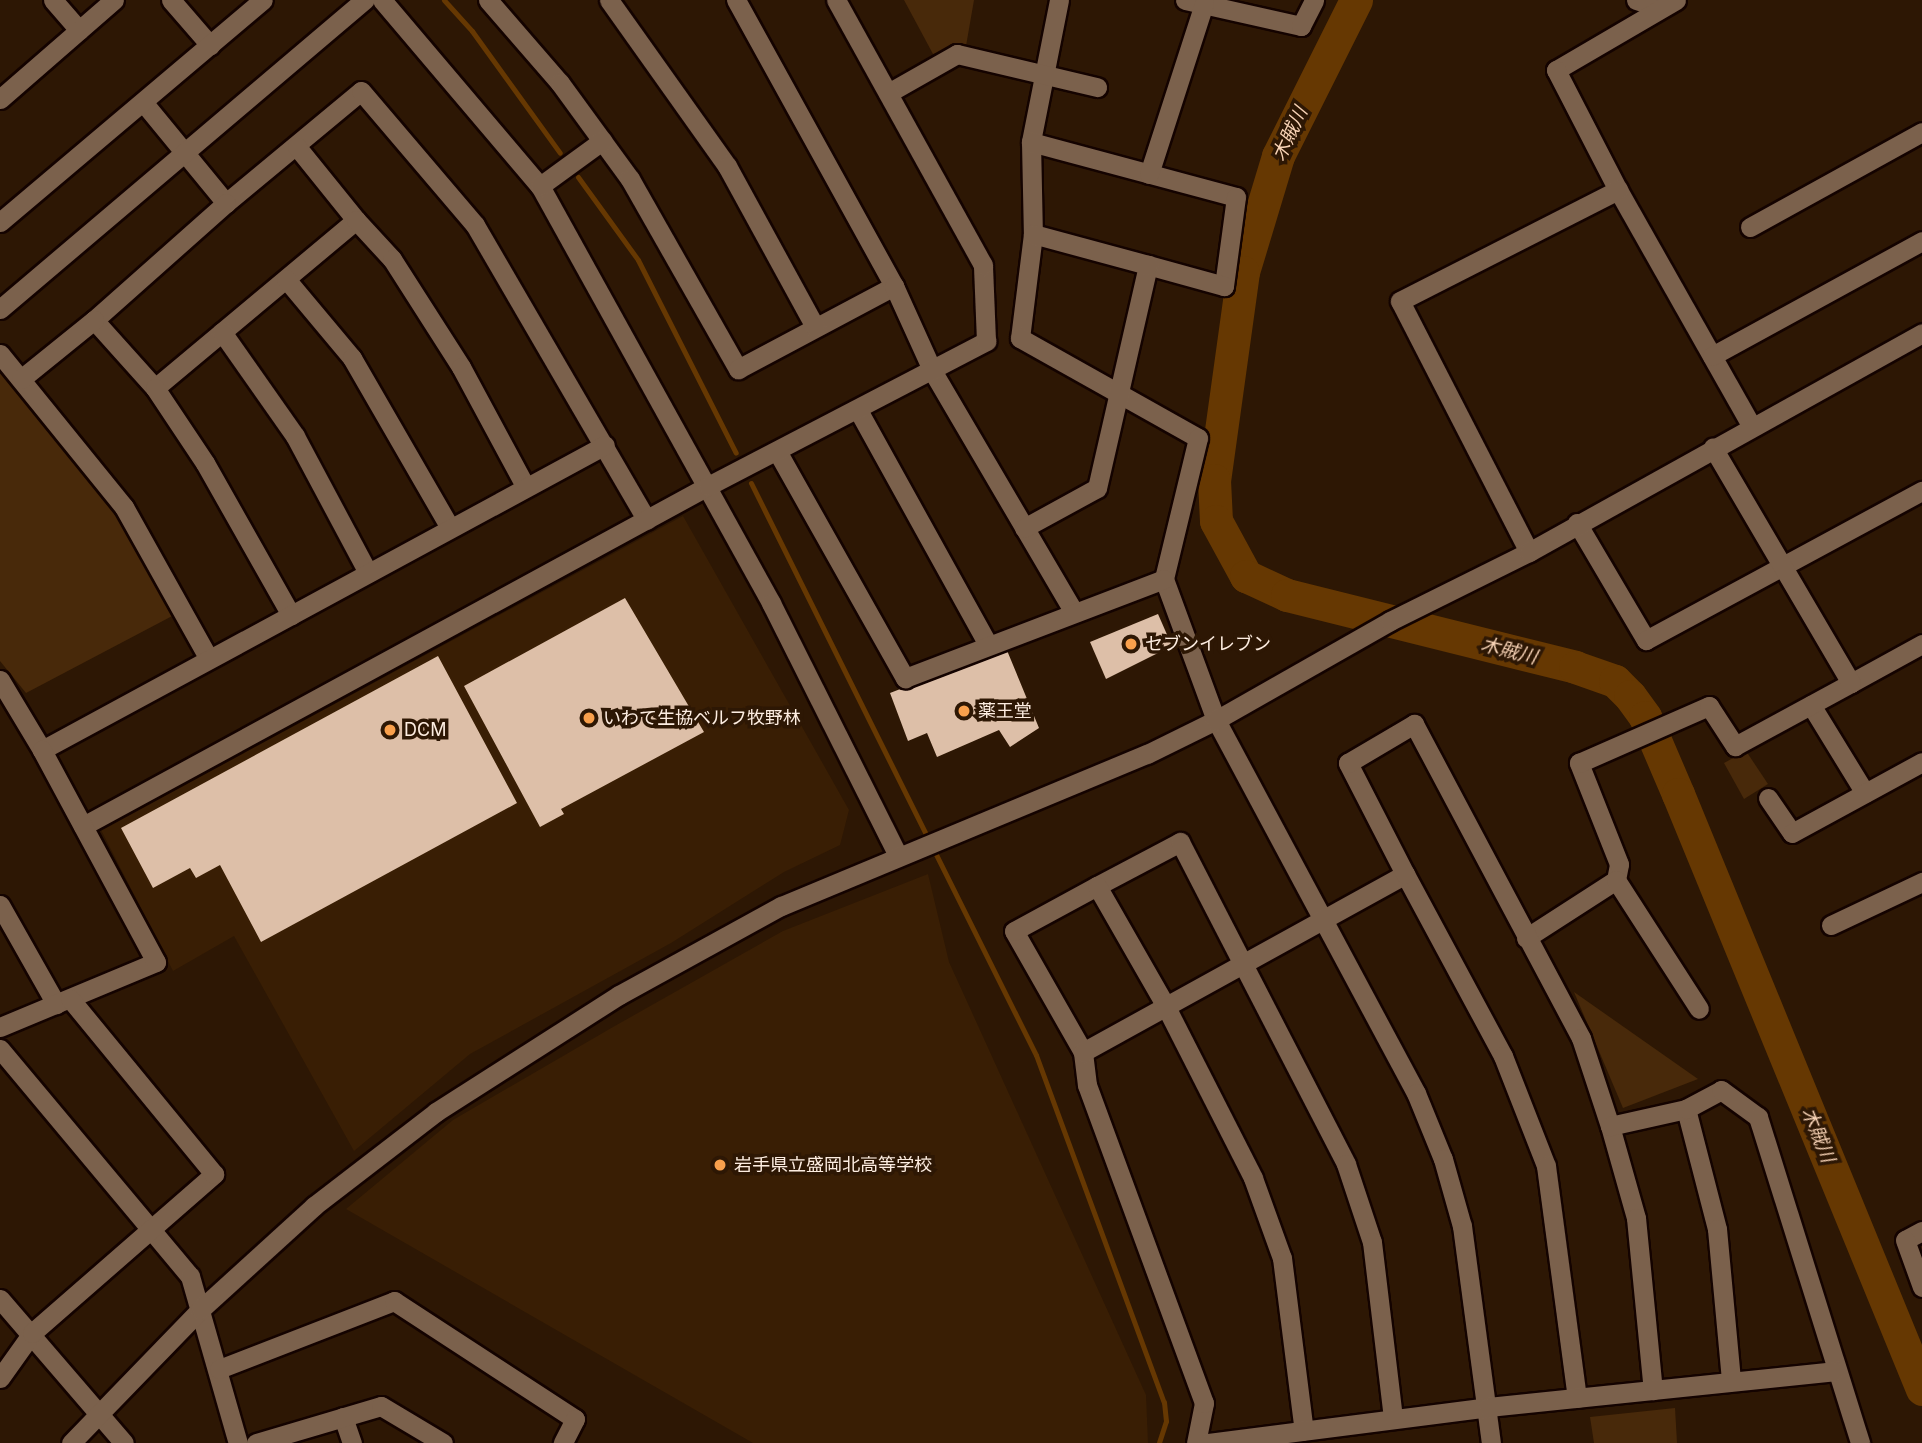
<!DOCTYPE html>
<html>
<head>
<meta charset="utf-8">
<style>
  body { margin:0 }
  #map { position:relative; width:1922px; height:1443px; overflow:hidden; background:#2d1704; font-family:Inter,"Noto Sans JP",sans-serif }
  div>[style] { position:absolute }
  .built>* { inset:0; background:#391e04 }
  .green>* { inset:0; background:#48290a }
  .stream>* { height:5px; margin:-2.5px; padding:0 2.5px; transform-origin:2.5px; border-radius:2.5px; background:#663802 }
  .river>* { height:33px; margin:-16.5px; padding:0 16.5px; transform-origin:16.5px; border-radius:16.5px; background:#663802 }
  .building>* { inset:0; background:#ddbfa8 }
  .roads { filter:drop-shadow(2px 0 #140300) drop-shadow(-2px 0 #140300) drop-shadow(0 2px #140300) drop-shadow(0 -2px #140300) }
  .minor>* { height:19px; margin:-9.5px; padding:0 9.5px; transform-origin:9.5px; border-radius:9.5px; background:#7b614c }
  .dots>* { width:19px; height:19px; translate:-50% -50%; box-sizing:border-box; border:4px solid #2d1704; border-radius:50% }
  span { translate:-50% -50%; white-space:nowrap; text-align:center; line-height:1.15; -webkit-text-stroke:7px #2d1704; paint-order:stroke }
  .poi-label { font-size:18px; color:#fdede1 }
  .left { translate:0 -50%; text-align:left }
  .water-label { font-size:19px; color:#f8d3b6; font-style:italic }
</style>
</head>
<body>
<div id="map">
  <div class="built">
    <i style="clip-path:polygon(683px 516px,849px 810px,840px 845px,784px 872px,671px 943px,470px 1054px,354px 1151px,234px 936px,173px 971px,101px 830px)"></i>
    <i style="clip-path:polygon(928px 874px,949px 962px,1146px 1395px,1148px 1443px,753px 1443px,346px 1209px,453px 1120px,613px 1027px,783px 931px)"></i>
  </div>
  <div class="green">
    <i style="clip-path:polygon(904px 0,974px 0,966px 46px,933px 54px)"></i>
    <i style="clip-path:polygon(0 367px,114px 504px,176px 614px,26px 693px,0 661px)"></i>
    <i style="clip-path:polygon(1746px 751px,1768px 784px,1744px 799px,1724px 763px)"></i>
    <i style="clip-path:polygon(1574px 992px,1698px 1079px,1623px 1108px)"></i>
    <i style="clip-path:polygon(1675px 1408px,1677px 1443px,1594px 1443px,1590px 1417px)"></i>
  </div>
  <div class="stream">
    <i style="left:444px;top:0;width:42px;rotate:47.9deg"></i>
    <i style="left:472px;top:31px;width:150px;rotate:54.2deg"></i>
    <i style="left:578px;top:177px;width:102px;rotate:54.1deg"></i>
    <i style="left:638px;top:260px;width:216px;rotate:63.1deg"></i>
    <i style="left:751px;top:483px;width:639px;rotate:63.52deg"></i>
    <i style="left:1036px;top:1055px;width:370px;rotate:69.8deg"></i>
    <i style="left:1164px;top:1402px;width:19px;rotate:84deg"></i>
    <i style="left:1166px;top:1421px;width:23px;rotate:108deg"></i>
  </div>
  <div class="river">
    <i style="left:1356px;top:0;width:174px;rotate:116.6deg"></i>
    <i style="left:1278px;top:156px;width:121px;rotate:106.8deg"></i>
    <i style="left:1243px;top:272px;width:210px;rotate:97.9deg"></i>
    <i style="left:1214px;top:480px;width:41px;rotate:87.2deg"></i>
    <i style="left:1216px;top:521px;width:63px;rotate:61.4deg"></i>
    <i style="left:1246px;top:576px;width:45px;rotate:24.9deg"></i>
    <i style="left:1287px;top:595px;width:297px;rotate:14deg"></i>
    <i style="left:1575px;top:667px;width:42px;rotate:19.3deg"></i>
    <i style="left:1615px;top:681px;width:21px;rotate:45deg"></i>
    <i style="left:1630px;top:696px;width:26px;rotate:54deg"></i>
    <i style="left:1645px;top:717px;width:84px;rotate:66.8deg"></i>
    <i style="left:1678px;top:794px;width:643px;rotate:67.7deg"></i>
  </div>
  <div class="building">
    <i style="clip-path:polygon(625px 598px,704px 732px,561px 809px,564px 814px,540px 827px,464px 686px)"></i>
    <i style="clip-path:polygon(1158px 614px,1172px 646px,1106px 679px,1090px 642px)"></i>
    <i style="clip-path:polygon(1006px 648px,1039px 728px,1010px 747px,999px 730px,937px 757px,927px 733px,908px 741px,890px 693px)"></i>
    <i style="clip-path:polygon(438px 656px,517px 803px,261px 942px,220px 865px,196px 878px,190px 868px,153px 888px,121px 828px)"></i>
  </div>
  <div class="roads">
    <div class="minor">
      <i style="left:53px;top:0;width:40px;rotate:49deg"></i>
      <i style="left:171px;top:0;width:60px;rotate:49.1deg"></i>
      <i style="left:382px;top:0;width:244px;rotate:49.7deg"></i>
      <i style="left:540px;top:186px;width:477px;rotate:61deg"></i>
      <i style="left:771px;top:603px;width:282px;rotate:63.3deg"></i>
      <i style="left:488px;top:0;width:110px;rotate:49.1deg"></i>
      <i style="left:560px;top:83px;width:119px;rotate:53.9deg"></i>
      <i style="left:630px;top:179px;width:219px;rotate:60.4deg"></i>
      <i style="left:738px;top:369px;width:177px;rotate:-28deg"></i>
      <i style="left:894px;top:286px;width:327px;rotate:-118.9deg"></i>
      <i style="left:609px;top:0;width:204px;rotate:54.6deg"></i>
      <i style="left:727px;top:166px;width:183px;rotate:61.3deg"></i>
      <i style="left:1059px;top:0;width:145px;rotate:101.2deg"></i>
      <i style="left:1031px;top:142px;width:92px;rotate:88.8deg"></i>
      <i style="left:1033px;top:234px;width:105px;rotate:97.1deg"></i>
      <i style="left:1020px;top:338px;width:204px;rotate:29.3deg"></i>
      <i style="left:1198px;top:438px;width:145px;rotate:103.6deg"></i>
      <i style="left:1164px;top:579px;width:150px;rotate:69.8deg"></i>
      <i style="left:1216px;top:720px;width:423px;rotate:61.8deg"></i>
      <i style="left:1416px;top:1093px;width:71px;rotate:67.8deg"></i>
      <i style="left:1443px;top:1159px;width:70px;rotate:74.2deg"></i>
      <i style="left:1462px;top:1226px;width:219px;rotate:82.4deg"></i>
      <i style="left:1185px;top:0;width:119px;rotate:12.6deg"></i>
      <i style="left:1301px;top:26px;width:29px;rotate:-63deg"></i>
      <i style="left:1636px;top:0;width:25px;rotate:18deg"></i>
      <i style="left:1676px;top:0;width:139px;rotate:149.7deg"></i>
      <i style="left:1556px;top:70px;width:135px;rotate:62.7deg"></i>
      <i style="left:1618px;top:190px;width:272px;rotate:60.5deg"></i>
      <i style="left:890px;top:92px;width:77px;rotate:-29.6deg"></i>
      <i style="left:957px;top:54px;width:144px;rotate:13.3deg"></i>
      <i style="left:0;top:99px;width:151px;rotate:-41deg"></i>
      <i style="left:143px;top:102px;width:131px;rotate:50.6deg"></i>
      <i style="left:226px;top:203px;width:175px;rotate:-39.7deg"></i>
      <i style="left:361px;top:91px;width:176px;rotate:49.6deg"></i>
      <i style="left:475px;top:225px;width:341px;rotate:59.8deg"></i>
      <i style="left:1031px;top:142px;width:212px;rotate:15deg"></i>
      <i style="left:1236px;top:197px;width:90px;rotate:97.7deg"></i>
      <i style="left:1224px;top:286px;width:79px;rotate:-164.6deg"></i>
      <i style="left:1149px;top:174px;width:179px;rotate:-72.1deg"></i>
      <i style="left:540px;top:186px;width:77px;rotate:-36deg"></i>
      <i style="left:226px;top:203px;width:176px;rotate:138.4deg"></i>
      <i style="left:94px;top:320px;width:91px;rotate:48.1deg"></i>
      <i style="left:155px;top:388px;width:262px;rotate:-39.9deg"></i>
      <i style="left:356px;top:220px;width:94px;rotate:-128.9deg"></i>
      <i style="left:356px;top:220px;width:53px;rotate:47.3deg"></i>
      <i style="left:392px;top:259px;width:128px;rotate:57.4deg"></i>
      <i style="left:461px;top:367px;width:131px;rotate:61.7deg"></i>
      <i style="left:0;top:222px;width:344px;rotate:-40.2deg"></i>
      <i style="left:1750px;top:227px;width:196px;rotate:-28.9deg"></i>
      <i style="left:286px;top:279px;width:103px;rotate:50.1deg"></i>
      <i style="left:352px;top:358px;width:196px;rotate:60deg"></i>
      <i style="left:894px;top:286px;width:94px;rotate:65.6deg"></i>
      <i style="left:933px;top:372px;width:277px;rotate:59.6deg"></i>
      <i style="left:0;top:309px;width:478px;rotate:-40.3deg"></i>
      <i style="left:222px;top:332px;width:127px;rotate:54.9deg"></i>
      <i style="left:295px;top:436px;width:155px;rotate:61.9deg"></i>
      <i style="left:0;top:354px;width:197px;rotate:51deg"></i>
      <i style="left:124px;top:507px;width:174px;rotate:60.8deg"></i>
      <i style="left:1712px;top:356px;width:239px;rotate:-28.7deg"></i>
      <i style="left:21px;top:379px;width:94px;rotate:-38.9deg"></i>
      <i style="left:155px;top:388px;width:90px;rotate:56.3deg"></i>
      <i style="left:205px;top:463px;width:175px;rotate:60.5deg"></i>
      <i style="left:858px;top:410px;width:269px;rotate:61deg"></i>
      <i style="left:777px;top:451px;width:261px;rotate:60.6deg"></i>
      <i style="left:905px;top:678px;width:277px;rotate:-20.9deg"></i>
      <i style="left:1577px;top:523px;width:136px;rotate:59.5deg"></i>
      <i style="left:1646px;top:640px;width:314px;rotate:-28.4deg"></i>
      <i style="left:1024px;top:528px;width:83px;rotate:-28.7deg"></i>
      <i style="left:1097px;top:488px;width:229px;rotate:-77.1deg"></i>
      <i style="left:1148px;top:265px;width:119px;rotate:-164.9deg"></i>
      <i style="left:1529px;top:552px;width:282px;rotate:-117.2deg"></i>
      <i style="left:1400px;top:301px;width:245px;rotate:-27deg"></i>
      <i style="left:0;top:680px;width:82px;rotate:59deg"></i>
      <i style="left:42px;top:750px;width:640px;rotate:-28.45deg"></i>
      <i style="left:1851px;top:683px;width:81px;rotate:-28.8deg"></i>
      <i style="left:1811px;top:705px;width:103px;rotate:58.5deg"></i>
      <i style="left:1768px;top:798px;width:42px;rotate:55.6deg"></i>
      <i style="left:1792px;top:833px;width:148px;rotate:-28.6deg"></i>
      <i style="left:83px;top:826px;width:711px;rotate:-28.55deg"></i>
      <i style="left:708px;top:486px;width:314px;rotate:-27.5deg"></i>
      <i style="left:986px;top:341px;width:76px;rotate:-92.3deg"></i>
      <i style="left:983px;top:265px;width:303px;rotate:-119deg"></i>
      <i style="left:1405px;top:874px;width:207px;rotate:61.7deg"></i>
      <i style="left:1503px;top:1056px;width:118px;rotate:68.6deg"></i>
      <i style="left:1546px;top:1166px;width:234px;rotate:82.4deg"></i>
      <i style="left:1616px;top:880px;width:16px;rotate:-79deg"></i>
      <i style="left:1619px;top:864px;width:109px;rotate:-111.6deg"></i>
      <i style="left:1579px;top:763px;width:142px;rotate:-23.7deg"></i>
      <i style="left:1709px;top:706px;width:48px;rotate:57deg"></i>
      <i style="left:1735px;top:746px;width:132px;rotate:-28.5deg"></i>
      <i style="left:1851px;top:683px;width:273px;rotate:-120.4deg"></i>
      <i style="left:1097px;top:886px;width:94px;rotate:-27.9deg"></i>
      <i style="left:1180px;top:842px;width:362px;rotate:62.7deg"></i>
      <i style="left:1346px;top:1164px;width:82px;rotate:71.6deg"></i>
      <i style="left:1372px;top:1242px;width:178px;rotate:83.2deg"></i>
      <i style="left:0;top:905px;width:114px;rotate:60.5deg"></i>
      <i style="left:1831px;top:925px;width:101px;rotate:-25.3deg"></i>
      <i style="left:1526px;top:938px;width:107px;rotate:-32.8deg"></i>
      <i style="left:1616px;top:880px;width:153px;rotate:57.2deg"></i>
      <i style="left:0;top:1027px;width:169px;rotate:-22.6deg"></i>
      <i style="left:156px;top:962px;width:241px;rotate:-118.3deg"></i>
      <i style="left:0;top:1049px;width:296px;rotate:50.1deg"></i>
      <i style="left:190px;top:1276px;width:174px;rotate:74deg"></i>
      <i style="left:1083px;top:1052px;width:139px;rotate:-119.7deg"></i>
      <i style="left:1014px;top:931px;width:94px;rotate:-28.5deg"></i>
      <i style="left:1097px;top:886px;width:135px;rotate:60.2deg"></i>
      <i style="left:1164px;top:1003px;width:196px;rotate:63deg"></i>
      <i style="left:1253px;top:1178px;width:85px;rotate:70.1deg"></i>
      <i style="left:1282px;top:1258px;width:174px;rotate:82.8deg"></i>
      <i style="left:1686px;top:1109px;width:124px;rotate:75.5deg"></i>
      <i style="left:1717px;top:1229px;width:153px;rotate:84.7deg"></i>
      <i style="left:1610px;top:1126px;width:96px;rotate:74.2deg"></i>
      <i style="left:1636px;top:1218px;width:173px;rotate:84.4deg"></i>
      <i style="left:1922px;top:1231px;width:19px;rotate:152deg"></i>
      <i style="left:1905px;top:1240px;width:50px;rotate:70.1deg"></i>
      <i style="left:0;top:1299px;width:190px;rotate:49.3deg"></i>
      <i style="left:219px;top:1369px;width:188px;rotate:-21.2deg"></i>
      <i style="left:394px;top:1301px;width:216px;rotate:33.1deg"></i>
      <i style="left:575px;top:1419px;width:27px;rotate:117deg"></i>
      <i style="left:0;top:1378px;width:55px;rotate:-54.6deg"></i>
      <i style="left:32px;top:1333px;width:242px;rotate:-41.1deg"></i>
      <i style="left:214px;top:1174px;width:227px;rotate:-129.4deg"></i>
      <i style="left:343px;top:1417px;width:28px;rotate:71deg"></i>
      <i style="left:71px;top:1443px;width:187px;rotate:-45.9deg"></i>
      <i style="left:201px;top:1309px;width:153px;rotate:-42.3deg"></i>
      <i style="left:314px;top:1206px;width:154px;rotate:-37.6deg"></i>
      <i style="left:436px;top:1112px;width:217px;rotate:-32.6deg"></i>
      <i style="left:619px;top:995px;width:185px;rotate:-28.8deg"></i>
      <i style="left:781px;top:906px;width:396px;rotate:-22.6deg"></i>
      <i style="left:1147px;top:754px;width:77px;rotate:-26.2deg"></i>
      <i style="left:1216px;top:720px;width:200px;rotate:-29.6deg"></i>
      <i style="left:1390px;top:621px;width:155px;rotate:-26.4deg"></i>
      <i style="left:1529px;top:552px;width:450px;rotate:-29.1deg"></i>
      <i style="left:256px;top:1443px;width:130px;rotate:-16.5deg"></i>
      <i style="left:381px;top:1406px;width:72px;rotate:30.8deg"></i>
      <i style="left:1196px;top:1443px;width:41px;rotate:-78.7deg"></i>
      <i style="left:1204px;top:1403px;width:339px;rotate:-110.2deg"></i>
      <i style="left:1087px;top:1085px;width:33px;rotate:-97deg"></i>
      <i style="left:1083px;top:1052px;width:368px;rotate:-28.9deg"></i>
      <i style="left:1405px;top:874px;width:125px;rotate:-117.2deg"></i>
      <i style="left:1348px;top:763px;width:77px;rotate:-30.6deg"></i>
      <i style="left:1414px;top:724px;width:356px;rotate:62deg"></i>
      <i style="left:1581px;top:1038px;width:93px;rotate:71.8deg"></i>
      <i style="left:1610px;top:1126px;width:78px;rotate:-12.6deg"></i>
      <i style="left:1686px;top:1109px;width:40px;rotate:-28deg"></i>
      <i style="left:1721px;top:1090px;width:46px;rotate:36.1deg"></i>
      <i style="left:1758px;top:1117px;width:342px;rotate:72.6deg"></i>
      <i style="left:1208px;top:1443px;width:282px;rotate:-7.3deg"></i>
      <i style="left:1488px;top:1407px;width:348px;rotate:-5.9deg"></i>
    </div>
  </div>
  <div class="dots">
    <i style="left:1131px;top:644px;background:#f9a04c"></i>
    <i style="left:964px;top:711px;background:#f9a04c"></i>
    <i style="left:589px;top:718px;background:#f9a04c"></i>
    <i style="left:390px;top:730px;background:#f9a04c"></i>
    <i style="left:720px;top:1165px;background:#f9a04c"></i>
  </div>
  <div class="poi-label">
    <span class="left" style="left:1145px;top:644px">セブンイレブン</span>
    <span class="left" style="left:978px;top:711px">薬王堂</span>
    <span class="left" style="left:603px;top:718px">いわて生協ベルフ牧野林</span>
    <span class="left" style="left:404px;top:730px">DCM</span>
    <span class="left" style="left:734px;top:1165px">岩手県立盛岡北高等学校</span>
  </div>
  <div class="water-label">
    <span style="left:1290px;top:134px;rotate:-65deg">木賊川</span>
    <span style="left:1509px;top:651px;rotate:14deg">木賊川</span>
    <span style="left:1818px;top:1135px;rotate:68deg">木賊川</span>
  </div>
</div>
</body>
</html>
